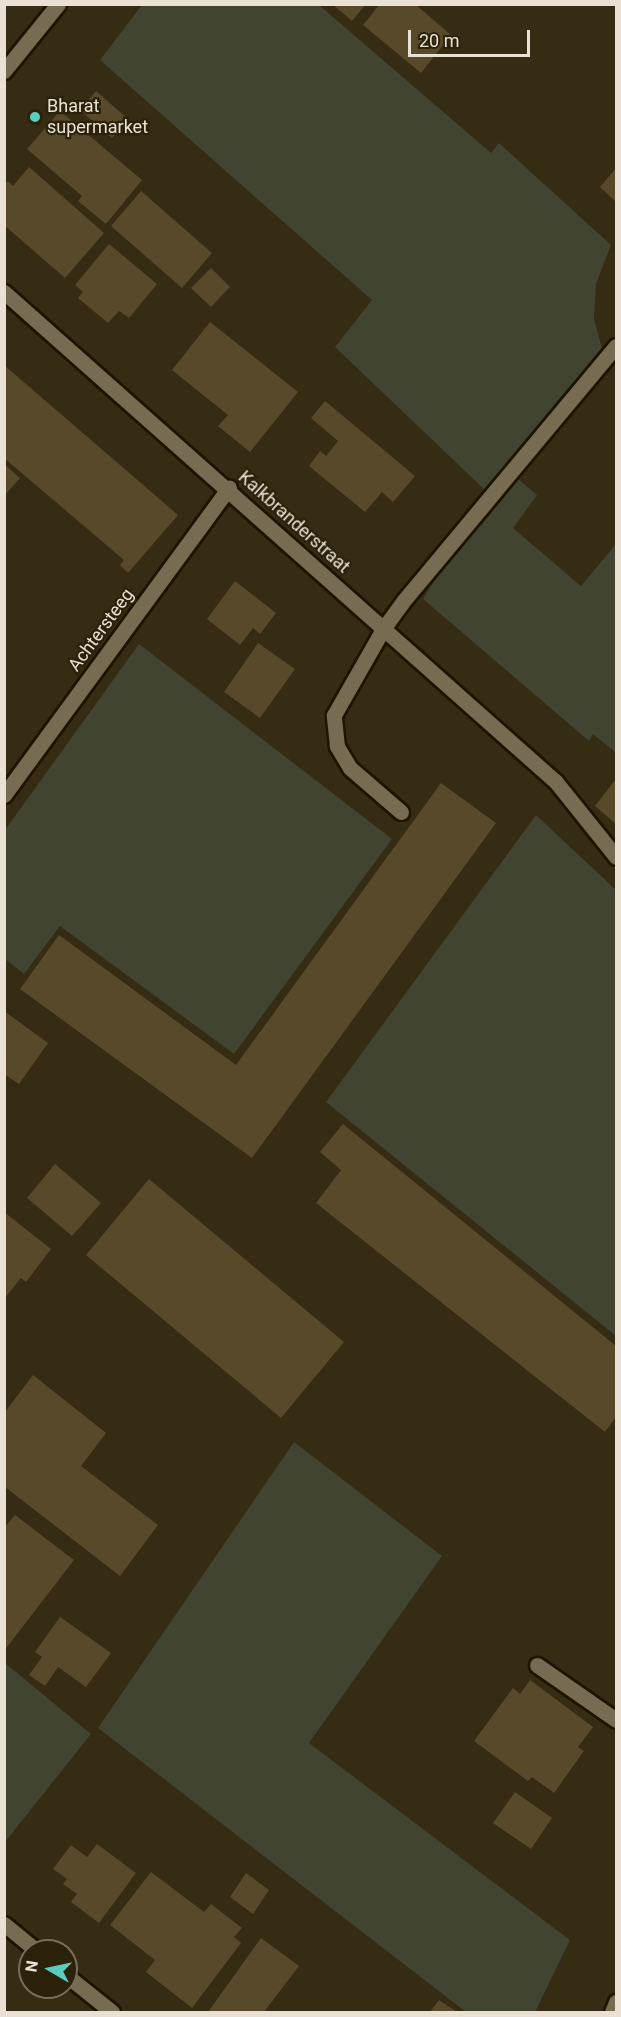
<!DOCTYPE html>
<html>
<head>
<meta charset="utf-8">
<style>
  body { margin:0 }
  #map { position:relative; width:621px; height:2017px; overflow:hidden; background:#362b13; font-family:Roboto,sans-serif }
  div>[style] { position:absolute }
  .green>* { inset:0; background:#404430 }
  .building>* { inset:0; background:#58492a }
  .roads { filter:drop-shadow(2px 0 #1d1300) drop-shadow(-2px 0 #1d1300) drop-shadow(0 2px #1d1300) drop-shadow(0 -2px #1d1300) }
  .service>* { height:15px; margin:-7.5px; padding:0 7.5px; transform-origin:7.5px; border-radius:7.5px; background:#776b51 }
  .minor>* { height:15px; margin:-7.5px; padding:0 7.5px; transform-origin:7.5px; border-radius:7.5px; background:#776b51 }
  .dots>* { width:16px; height:16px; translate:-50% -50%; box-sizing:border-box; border:3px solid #2c2109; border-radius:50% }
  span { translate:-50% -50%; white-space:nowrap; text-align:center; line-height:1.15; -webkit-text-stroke:4.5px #2c2109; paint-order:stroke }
  .poi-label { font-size:18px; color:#e9e2d4 }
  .left { translate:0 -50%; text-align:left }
  .street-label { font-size:18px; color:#e9e2d4 }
  .frame { position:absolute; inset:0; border:6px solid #e9e2d4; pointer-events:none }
  .north { position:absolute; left:18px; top:1939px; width:60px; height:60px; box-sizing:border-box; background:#2c2109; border:2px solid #786e5a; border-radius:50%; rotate:279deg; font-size:16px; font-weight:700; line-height:24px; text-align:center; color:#e9e2d4 }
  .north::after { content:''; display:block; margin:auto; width:21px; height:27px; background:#5acebd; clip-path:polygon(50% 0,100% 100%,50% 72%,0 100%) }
  .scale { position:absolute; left:408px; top:30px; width:122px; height:27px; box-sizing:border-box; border:3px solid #e9e2d4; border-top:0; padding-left:8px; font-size:18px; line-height:21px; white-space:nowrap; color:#e9e2d4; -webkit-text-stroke:4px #2c2109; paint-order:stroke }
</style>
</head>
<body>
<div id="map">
  <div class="green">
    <i style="clip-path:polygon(142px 5px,319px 5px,491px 153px,499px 143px,611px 245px,596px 284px,594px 319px,603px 352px,486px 491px,335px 347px,372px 300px,100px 60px)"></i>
    <i style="clip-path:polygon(518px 479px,537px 495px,513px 528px,581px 586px,616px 544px,616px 753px,593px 734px,589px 741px,423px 599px,440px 571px)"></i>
    <i style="clip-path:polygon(139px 644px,392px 839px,234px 1054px,60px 926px,24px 974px,5px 959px,5px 830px)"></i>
    <i style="clip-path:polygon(536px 815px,616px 890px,616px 1336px,326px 1102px)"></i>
    <i style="clip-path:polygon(294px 1442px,442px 1556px,309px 1743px,570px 1940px,535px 2012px,466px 2012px,98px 1728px)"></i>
    <i style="clip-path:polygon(5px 1663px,91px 1734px,5px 1842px)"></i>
  </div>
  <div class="building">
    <i style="clip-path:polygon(332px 4px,366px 4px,352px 21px)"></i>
    <i style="clip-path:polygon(380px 4px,415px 4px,451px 35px,421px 73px,363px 25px)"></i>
    <i style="clip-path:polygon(96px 91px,128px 119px,112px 138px,80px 110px)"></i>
    <i style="clip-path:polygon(60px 111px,142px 180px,106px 224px,78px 201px,82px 196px,27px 149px)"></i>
    <i style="clip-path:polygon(29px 167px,104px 233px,65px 278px,4px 225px,4px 185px,8px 181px,13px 186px)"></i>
    <i style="clip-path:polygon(616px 168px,616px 202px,600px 187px)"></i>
    <i style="clip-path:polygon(141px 191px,212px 253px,182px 288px,111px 226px)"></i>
    <i style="clip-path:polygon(109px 244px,157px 284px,129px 318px,119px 311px,108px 323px,78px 298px,83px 292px,75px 285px)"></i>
    <i style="clip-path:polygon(211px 268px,230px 287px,211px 307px,191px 288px)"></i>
    <i style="clip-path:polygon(210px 322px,298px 392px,250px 452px,218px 426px,228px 415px,172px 370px)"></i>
    <i style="clip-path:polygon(4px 365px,178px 515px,128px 573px,120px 565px,124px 560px,4px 458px)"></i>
    <i style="clip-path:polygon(325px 401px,415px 476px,393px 502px,382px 492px,365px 512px,309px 466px,320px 451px,326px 456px,338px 441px,311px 418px)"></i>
    <i style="clip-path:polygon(4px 464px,20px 478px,4px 496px)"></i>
    <i style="clip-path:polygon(235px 581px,276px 613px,260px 634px,253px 628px,240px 645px,207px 619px)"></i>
    <i style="clip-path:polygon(258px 643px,295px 669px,260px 718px,224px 692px)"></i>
    <i style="clip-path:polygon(616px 779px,616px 824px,595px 806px)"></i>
    <i style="clip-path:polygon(441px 783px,496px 823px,252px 1158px,20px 989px,59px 935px,236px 1065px)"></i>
    <i style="clip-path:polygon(4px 1011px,48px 1043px,19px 1084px,4px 1074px)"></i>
    <i style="clip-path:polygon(343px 1124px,616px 1346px,616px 1417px,605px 1432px,316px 1203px,341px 1170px,320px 1152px)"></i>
    <i style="clip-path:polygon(55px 1164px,101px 1203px,72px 1236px,27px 1198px)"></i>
    <i style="clip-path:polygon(149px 1179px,344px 1342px,281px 1418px,86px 1255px)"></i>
    <i style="clip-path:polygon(4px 1212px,51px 1249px,26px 1282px,21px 1278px,4px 1299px)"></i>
    <i style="clip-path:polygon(33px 1375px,106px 1433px,81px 1466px,158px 1525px,120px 1576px,5px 1487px,5px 1412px)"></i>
    <i style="clip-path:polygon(15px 1515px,74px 1560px,4px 1651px,4px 1528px)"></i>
    <i style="clip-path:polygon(60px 1617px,111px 1653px,86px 1687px,58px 1667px,45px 1686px,29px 1675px,42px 1657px,35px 1652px)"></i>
    <i style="clip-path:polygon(530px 1680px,593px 1727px,578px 1747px,584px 1751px,554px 1793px,532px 1777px,528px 1781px,474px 1741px,513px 1688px,520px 1694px)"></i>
    <i style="clip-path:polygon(515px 1792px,552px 1818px,531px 1849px,493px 1823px)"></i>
    <i style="clip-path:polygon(97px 1844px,136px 1873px,99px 1923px,71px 1902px,77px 1894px,63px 1884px,67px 1879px,53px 1869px,71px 1845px,87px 1857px)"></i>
    <i style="clip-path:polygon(151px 1872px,204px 1912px,211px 1904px,242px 1928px,234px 1937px,241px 1943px,192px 2008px,146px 1972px,155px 1960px,110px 1925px)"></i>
    <i style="clip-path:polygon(246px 1873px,269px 1890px,253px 1914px,230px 1897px)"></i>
    <i style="clip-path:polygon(261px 1938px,299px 1966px,264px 2012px,208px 2012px)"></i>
    <i style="clip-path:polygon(439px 2000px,457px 2012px,430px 2012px)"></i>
  </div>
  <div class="roads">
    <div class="service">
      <i style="left:556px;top:782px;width:96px;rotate:51.3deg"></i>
      <i style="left:401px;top:812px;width:67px;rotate:-139.2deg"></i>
      <i style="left:350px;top:768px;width:26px;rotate:-121deg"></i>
      <i style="left:337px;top:746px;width:31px;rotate:-96deg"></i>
      <i style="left:334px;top:715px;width:99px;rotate:-60.3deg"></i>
      <i style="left:383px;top:629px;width:37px;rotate:-54deg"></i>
      <i style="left:405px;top:599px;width:329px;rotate:-50.2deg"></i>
      <i style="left:537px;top:1665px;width:96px;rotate:34.8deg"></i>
    </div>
    <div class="minor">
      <i style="left:4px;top:71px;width:86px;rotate:-51.1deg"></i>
      <i style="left:4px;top:292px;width:738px;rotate:41.59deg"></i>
      <i style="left:4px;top:795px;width:381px;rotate:-53.8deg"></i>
      <i style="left:4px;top:1924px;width:43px;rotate:39.3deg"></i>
      <i style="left:66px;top:1975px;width:59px;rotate:38.8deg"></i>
      <i style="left:612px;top:2012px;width:11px;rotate:-68deg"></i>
    </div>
  </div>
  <div class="dots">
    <i style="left:35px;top:117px;background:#5acebd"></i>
  </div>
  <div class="poi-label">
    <span class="left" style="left:47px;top:117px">Bharat<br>supermarket</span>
  </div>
  <div class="street-label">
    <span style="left:294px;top:522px;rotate:42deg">Kalkbranderstraat</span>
    <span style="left:101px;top:630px;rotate:-54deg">Achtersteeg</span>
  </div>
  <div class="frame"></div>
  <div class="north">N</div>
  <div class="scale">20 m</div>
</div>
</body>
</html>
